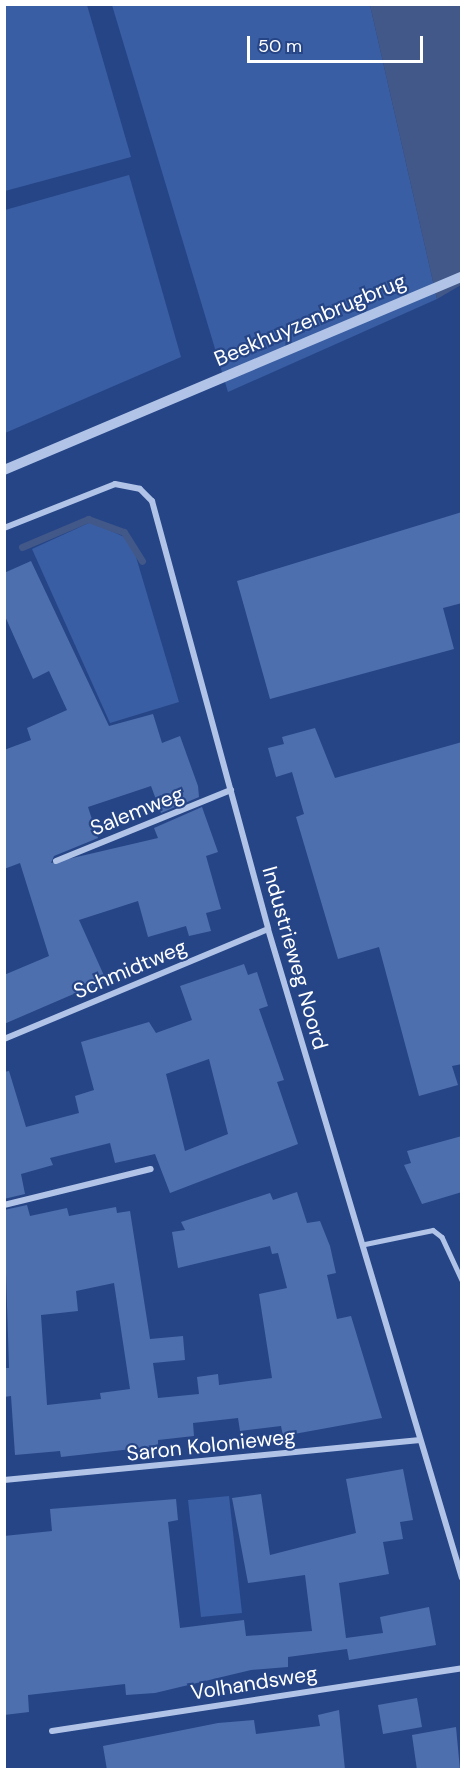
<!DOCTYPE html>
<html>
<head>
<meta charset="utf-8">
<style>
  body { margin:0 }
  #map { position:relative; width:466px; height:1774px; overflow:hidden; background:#264587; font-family:"DM Sans",sans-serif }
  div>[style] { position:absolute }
  .green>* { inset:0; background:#3a5ea3 }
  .water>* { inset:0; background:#425888 }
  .stream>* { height:7px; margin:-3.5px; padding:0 3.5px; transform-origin:3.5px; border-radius:3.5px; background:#425888 }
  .building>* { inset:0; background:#4e6fae }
  .service>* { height:4.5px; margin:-2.25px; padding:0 2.25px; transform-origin:2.25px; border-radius:2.25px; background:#b1c4e8 }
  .minor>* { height:6px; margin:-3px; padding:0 3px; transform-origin:3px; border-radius:3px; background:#b1c4e8 }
  .tertiary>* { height:10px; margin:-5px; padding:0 5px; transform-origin:5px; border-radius:5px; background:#b1c4e8 }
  span { translate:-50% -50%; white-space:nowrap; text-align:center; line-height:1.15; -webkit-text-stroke:4.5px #264587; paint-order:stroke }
  .street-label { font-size:21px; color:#fff }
  .frame { position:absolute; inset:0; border:6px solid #fff; pointer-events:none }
  .scale { position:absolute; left:247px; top:36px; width:176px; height:27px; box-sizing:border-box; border:3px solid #fff; border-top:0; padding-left:8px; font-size:18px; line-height:21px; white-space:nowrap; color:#fff; -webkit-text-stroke:4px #264587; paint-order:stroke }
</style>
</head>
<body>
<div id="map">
  <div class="green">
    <i style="clip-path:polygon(5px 4px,87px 5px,131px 157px,5px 191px)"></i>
    <i style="clip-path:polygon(112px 5px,370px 5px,437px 299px,228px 392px)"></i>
    <i style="clip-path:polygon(129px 175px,181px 357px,5px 433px,5px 210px)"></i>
    <i style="clip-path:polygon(91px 522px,131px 540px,179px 702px,110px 723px,32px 549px)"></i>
    <i style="clip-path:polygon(229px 1496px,242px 1613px,201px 1617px,188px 1500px)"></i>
  </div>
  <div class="water">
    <i style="clip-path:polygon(370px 5px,461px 5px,461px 285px,437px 299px)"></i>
  </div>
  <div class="stream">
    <i style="left:22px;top:547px;width:72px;rotate:-23deg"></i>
    <i style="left:88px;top:519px;width:38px;rotate:20deg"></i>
    <i style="left:124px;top:532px;width:34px;rotate:58deg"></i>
  </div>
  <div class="building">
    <i style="clip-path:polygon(462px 512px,462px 603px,443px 608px,454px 649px,270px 699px,237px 581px)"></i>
    <i style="clip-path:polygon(31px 561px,109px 726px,153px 714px,162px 743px,180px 736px,198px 786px,199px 797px,161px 813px,151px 786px,88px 807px,98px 838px,54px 856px,51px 863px,158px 838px,154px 828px,202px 807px,218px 852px,206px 856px,221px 909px,206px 913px,211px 931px,189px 936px,186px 926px,148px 937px,138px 901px,79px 920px,106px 980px,4px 1024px,4px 975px,49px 956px,20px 863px,4px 869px,4px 750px,31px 740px,27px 728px,67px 710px,49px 671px,33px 679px,4px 614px,4px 573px)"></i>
    <i style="clip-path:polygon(315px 728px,335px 778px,462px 742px,462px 1064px,452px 1066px,458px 1085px,419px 1096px,379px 947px,338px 959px,296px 817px,304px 814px,292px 772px,276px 777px,268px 748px,284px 744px,282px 737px)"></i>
    <i style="clip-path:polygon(evenodd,244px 964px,248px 975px,257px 972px,268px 1006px,259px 1009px,284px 1080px,277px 1082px,298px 1144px,170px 1193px,155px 1154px,115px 1163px,110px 1143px,50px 1158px,53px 1165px,21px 1174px,25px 1194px,4px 1199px,4px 1072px,9px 1071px,26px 1127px,79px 1113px,75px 1096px,94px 1090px,81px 1042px,149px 1022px,156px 1033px,192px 1020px,180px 986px,244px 964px,209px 1059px,228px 1134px,185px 1151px,166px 1074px,209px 1059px)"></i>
    <i style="clip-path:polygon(462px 1136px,462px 1192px,422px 1204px,404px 1165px,411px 1163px,407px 1151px)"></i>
    <i style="clip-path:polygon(evenodd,297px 1192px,307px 1223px,320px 1221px,330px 1246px,336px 1273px,327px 1275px,337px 1319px,351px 1316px,382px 1418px,283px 1436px,281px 1426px,240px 1431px,238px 1418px,193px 1423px,194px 1436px,158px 1440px,158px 1446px,61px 1457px,60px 1451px,15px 1455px,11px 1396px,4px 1397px,4px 1368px,9px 1368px,4px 1210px,27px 1205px,30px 1216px,67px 1208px,69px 1216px,116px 1207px,117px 1213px,130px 1211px,150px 1339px,183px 1336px,185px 1360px,153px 1363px,158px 1398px,199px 1394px,197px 1377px,218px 1374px,219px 1385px,272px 1378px,259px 1294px,287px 1288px,278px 1253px,272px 1254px,270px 1246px,178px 1268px,172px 1232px,185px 1230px,181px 1222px,270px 1193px,273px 1200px,297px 1192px,114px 1283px,130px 1389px,100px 1393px,101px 1399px,47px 1405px,41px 1315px,78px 1311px,76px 1291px,114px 1283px)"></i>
    <i style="clip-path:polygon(403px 1469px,413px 1520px,400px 1522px,403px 1539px,383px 1542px,389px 1574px,339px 1583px,346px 1638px,383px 1633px,380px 1617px,429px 1607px,436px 1645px,349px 1660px,347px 1649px,288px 1657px,288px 1667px,251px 1670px,155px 1693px,126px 1695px,125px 1684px,28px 1695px,29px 1712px,4px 1715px,4px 1536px,52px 1531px,50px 1509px,176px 1499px,178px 1520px,168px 1522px,180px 1628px,244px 1620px,246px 1636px,312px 1631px,305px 1575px,248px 1583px,232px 1498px,261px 1494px,270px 1555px,356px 1533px,346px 1479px)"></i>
    <i style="clip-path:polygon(417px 1698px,422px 1727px,383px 1734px,378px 1705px)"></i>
    <i style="clip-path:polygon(339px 1710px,345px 1770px,107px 1770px,103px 1746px,218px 1723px,254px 1720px,256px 1734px,320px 1726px,318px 1715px)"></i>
    <i style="clip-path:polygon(456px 1727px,460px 1770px,417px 1770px,412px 1735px)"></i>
  </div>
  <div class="service">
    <i style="left:365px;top:1244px;width:69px;rotate:-11.6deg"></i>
    <i style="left:433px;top:1230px;width:11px;rotate:38deg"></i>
    <i style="left:442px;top:1237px;width:47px;rotate:65.1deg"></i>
  </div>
  <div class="minor">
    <i style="left:4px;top:528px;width:119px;rotate:-21.6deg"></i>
    <i style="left:115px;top:484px;width:25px;rotate:11deg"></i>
    <i style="left:140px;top:489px;width:17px;rotate:45deg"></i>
    <i style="left:152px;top:501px;width:443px;rotate:74.8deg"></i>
    <i style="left:268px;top:929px;width:677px;rotate:73.36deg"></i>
    <i style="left:56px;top:861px;width:189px;rotate:-22.1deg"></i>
    <i style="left:4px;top:1039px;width:286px;rotate:-22.6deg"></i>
    <i style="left:4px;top:1205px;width:151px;rotate:-13.8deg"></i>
    <i style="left:4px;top:1480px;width:418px;rotate:-5.5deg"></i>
    <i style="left:52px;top:1731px;width:415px;rotate:-8.7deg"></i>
  </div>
  <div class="tertiary">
    <i style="left:4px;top:470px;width:497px;rotate:-22.9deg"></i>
  </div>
  <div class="street-label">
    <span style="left:310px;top:320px;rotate:-23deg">Beekhuyzenbrugbrug</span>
    <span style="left:137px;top:811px;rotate:-22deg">Salemweg</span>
    <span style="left:295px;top:958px;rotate:74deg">Industrieweg Noord</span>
    <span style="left:130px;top:969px;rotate:-23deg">Schmidtweg</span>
    <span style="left:211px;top:1445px;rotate:-6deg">Saron Kolonieweg</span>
    <span style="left:254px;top:1683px;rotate:-9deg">Volhandsweg</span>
  </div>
  <div class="frame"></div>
  <div class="scale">50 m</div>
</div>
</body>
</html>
